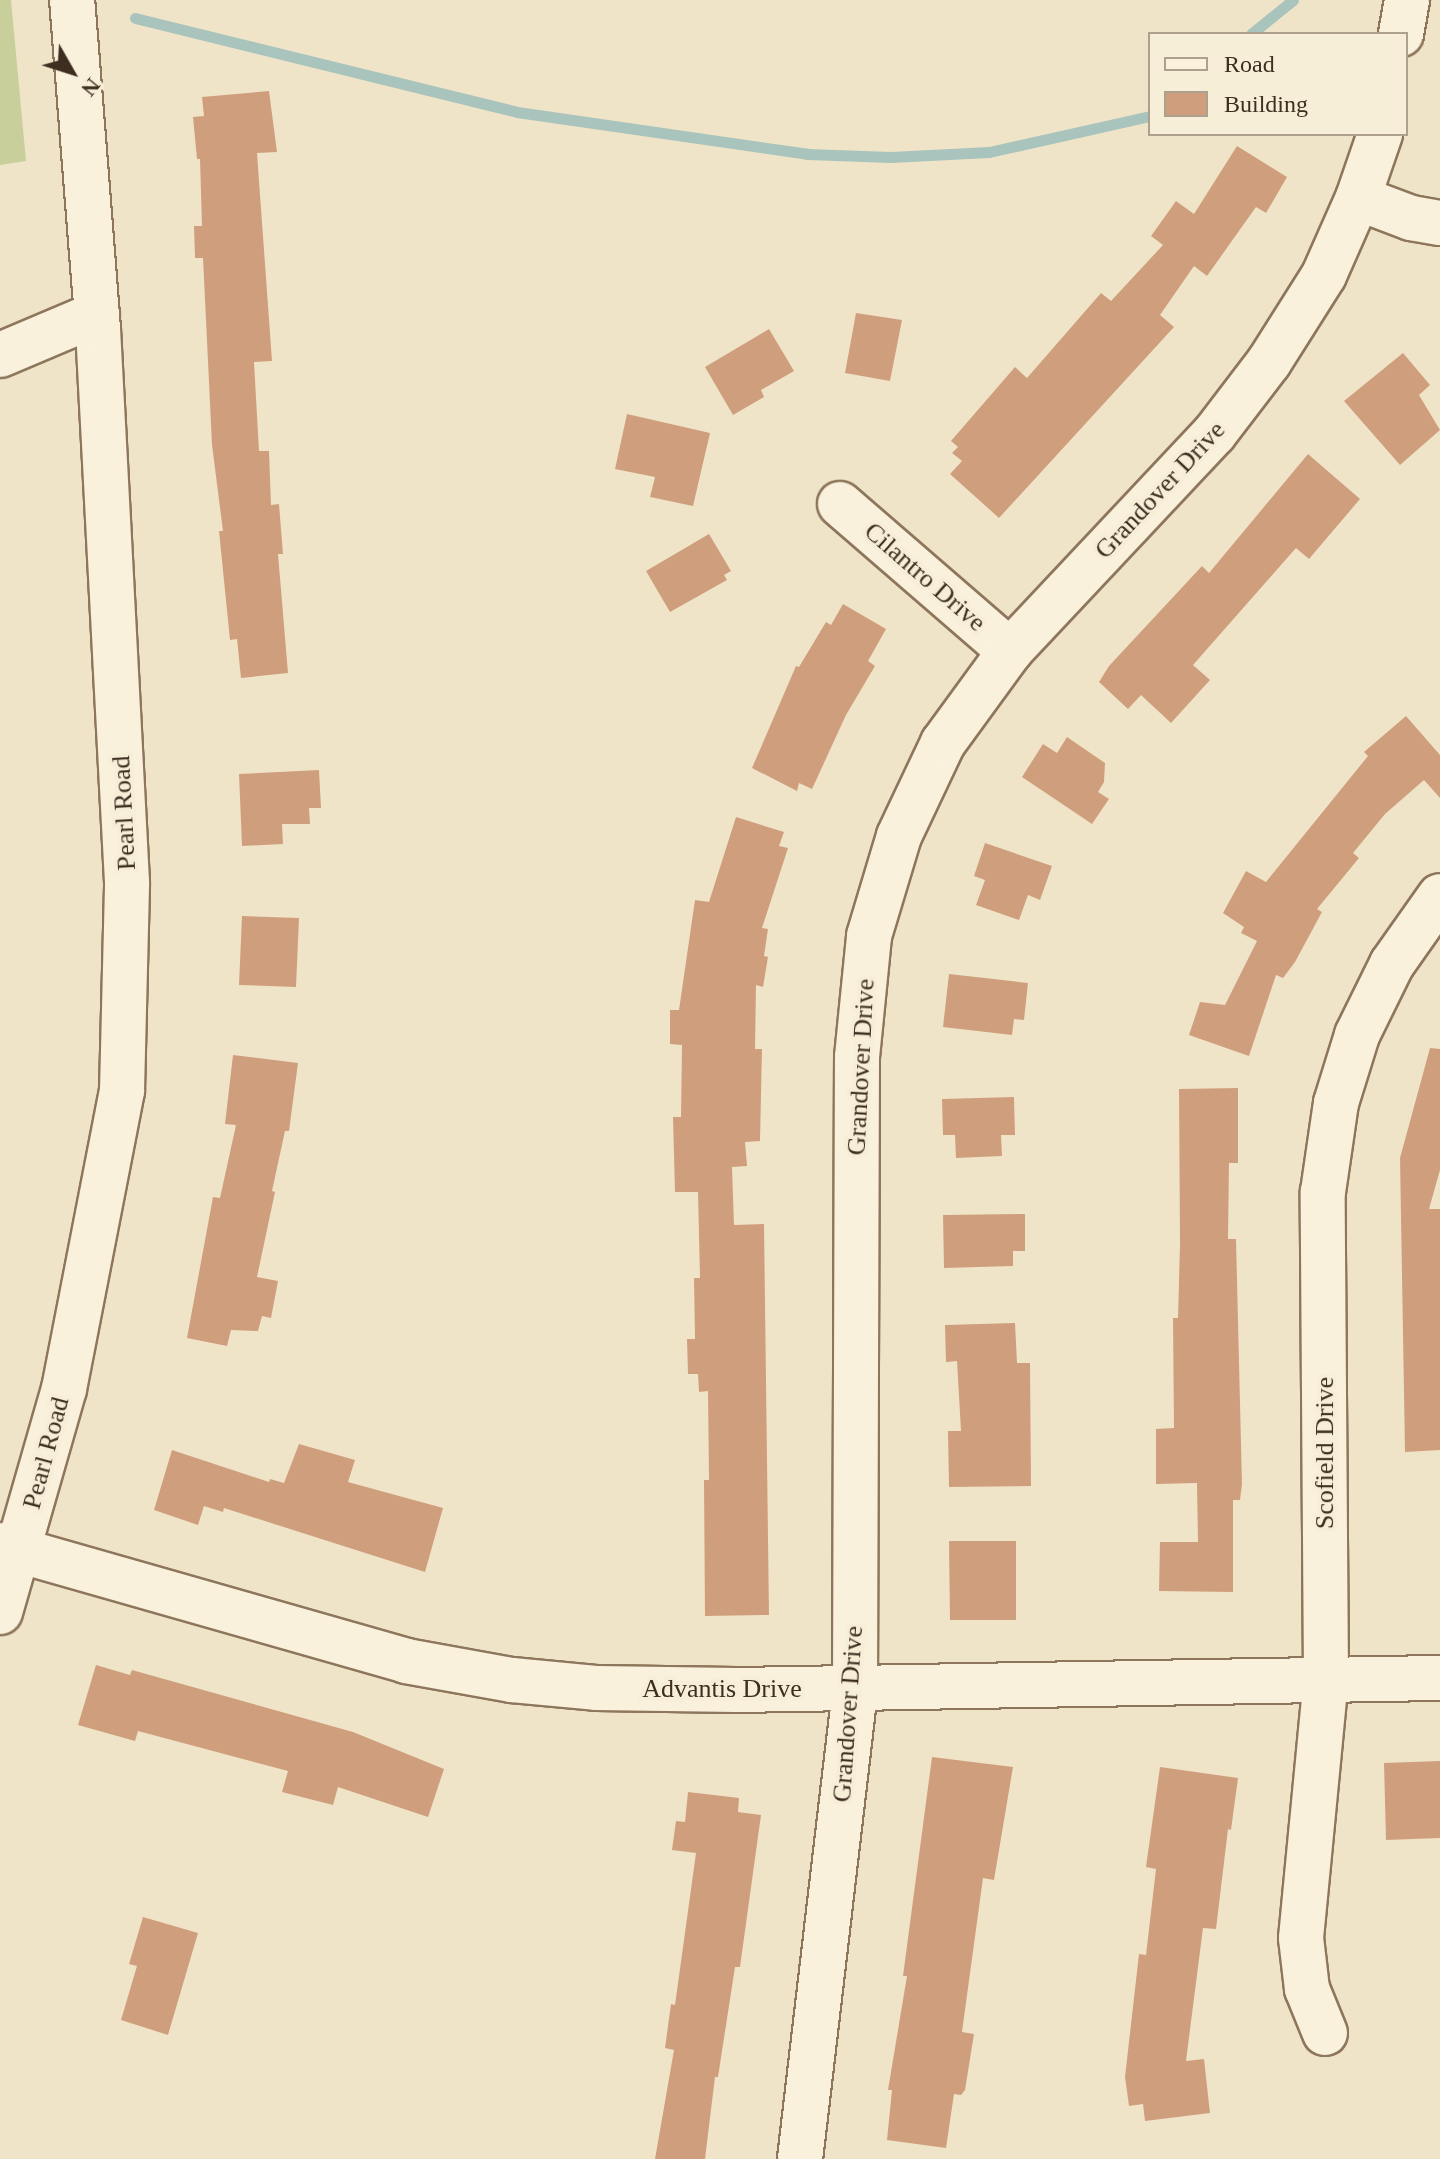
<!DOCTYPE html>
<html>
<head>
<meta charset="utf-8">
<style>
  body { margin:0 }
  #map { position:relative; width:1440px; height:2159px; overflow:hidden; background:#f0e4c8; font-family:Georgia,serif }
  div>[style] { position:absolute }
  .green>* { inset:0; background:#c9cf9b }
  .stream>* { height:11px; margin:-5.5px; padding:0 5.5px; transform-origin:5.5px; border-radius:5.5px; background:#a9c4bc }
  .building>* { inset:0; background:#cf9f7d }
  .roads { filter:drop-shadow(2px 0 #8d765c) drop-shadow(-2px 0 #8d765c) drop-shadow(0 2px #8d765c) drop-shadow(0 -2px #8d765c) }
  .minor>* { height:44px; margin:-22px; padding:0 22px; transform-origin:22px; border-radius:22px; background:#faf1dc }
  span { translate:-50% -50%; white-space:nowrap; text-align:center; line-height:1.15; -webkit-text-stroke:8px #f7eed8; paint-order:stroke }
  .street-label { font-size:26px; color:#3d2e20 }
  .legend { position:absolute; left:1148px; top:32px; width:260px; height:104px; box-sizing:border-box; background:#f7eed8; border:2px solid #ada18e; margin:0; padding:10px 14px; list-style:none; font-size:24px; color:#3d2e20 }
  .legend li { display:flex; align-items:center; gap:16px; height:40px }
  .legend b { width:40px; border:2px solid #ada18e }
  .north { position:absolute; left:32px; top:32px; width:80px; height:80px; -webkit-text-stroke:6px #f7eed8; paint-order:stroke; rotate:129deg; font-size:22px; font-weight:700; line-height:32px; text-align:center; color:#3d2e20 }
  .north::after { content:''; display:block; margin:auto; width:28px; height:36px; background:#3d2e20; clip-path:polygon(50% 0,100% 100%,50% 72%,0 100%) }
</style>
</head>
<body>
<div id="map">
  <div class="green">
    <i style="clip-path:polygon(0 0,11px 0,26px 161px,0 165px)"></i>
  </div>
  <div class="stream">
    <i style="left:135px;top:18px;width:393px;rotate:13.8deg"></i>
    <i style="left:517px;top:112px;width:293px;rotate:8.2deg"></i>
    <i style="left:807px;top:154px;width:84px;rotate:2deg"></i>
    <i style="left:891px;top:157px;width:98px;rotate:-2.9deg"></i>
    <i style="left:989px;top:152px;width:165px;rotate:-12.6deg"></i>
    <i style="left:1251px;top:34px;width:54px;rotate:-39deg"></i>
  </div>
  <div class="building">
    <i style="clip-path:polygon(269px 91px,277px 152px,257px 153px,272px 361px,254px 362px,259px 451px,269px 451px,271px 505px,279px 504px,283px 554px,278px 554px,288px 673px,241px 678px,237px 639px,230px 640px,219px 531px,223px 531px,212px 445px,203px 258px,195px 258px,194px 226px,202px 226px,200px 159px,197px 159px,193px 117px,204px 116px,202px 97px)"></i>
    <i style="clip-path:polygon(1237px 146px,1287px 177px,1266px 213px,1256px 207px,1207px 276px,1194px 266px,1160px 315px,1174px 327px,999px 518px,950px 474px,962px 461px,952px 453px,958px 447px,951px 441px,1015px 367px,1027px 378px,1101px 293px,1111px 301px,1163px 245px,1151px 236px,1176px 201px,1194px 214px)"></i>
    <i style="clip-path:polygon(856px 313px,902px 320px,890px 381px,845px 373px)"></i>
    <i style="clip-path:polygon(769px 329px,794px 371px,761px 390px,764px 397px,733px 415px,705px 367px)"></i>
    <i style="clip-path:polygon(1403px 353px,1430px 385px,1419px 395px,1440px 430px,1400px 465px,1344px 401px)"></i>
    <i style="clip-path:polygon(627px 414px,710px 433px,693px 506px,650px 497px,655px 477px,615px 469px)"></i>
    <i style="clip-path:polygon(1308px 454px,1360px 499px,1309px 559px,1296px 548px,1193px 665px,1210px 680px,1171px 723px,1141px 695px,1128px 709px,1099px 682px,1109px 666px,1202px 566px,1209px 573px)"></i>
    <i style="clip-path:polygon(709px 534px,731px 571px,724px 575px,727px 580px,670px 612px,646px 571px)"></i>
    <i style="clip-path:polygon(843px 604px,886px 629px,868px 661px,875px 666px,846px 715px,812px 789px,799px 783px,797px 791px,752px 768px,796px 666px,799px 667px,826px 622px,831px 625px)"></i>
    <i style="clip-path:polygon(1406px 716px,1440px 755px,1440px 798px,1424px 780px,1385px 814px,1353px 853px,1359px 858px,1317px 909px,1322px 912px,1295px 962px,1283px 978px,1276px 975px,1249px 1056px,1189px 1035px,1200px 1002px,1225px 1005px,1257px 941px,1241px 933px,1244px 927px,1223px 913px,1246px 871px,1266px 882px,1368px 756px,1364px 752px)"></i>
    <i style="clip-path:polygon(1067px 737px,1105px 763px,1104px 782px,1098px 792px,1109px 799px,1092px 824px,1022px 777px,1043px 744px,1057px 753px)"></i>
    <i style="clip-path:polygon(319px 770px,321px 808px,309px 808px,310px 824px,282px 824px,283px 844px,242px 846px,239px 774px)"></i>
    <i style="clip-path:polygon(736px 817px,784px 832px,779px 846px,788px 848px,762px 928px,768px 929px,764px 956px,768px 957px,763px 987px,756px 985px,755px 1049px,762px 1049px,760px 1141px,745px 1142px,747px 1166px,732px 1167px,734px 1225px,764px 1224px,769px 1615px,705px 1616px,704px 1480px,709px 1480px,708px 1391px,699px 1392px,698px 1374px,688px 1374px,687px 1339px,695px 1339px,694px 1278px,700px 1278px,698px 1192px,675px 1192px,673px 1117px,681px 1117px,682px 1045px,670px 1044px,670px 1010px,679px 1010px,695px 900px,709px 902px)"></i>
    <i style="clip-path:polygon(985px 843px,1052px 866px,1040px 900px,1028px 895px,1019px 920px,976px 905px,985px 880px,974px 876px)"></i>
    <i style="clip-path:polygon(242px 916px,299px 918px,296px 987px,239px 985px)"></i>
    <i style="clip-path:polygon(949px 974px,1028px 983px,1024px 1020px,1014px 1019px,1012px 1035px,943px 1027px)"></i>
    <i style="clip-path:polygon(1430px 1048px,1440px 1049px,1440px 1170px,1429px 1209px,1440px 1209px,1440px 1450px,1405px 1452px,1400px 1158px)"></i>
    <i style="clip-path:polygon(233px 1055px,298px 1063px,289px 1131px,285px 1131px,272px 1191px,275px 1192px,257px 1277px,278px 1281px,271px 1318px,262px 1316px,258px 1331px,231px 1330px,227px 1346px,187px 1338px,213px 1197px,220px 1198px,236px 1125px,225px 1124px)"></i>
    <i style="clip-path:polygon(1238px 1088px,1238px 1163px,1229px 1163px,1228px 1239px,1236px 1239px,1242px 1484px,1240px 1500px,1233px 1500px,1233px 1592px,1159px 1591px,1160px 1542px,1198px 1542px,1197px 1483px,1156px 1484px,1156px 1429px,1174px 1428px,1173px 1318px,1178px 1318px,1180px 1244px,1179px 1089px)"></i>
    <i style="clip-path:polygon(1014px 1097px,1015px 1135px,1001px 1135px,1002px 1156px,956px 1158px,955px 1135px,943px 1135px,942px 1099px)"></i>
    <i style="clip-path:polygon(1025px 1214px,1025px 1251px,1013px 1251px,1013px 1266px,944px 1268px,943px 1215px)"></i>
    <i style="clip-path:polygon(1015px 1323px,1017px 1363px,1030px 1363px,1031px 1486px,949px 1487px,948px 1431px,961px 1431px,957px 1361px,946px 1362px,945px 1325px)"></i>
    <i style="clip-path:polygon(299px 1444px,355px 1460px,348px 1482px,443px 1508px,425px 1572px,224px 1508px,223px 1512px,204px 1506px,198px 1525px,154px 1510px,172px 1450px,269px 1482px,270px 1479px,284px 1483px)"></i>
    <i style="clip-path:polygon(949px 1541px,1016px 1541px,1016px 1620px,950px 1620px)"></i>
    <i style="clip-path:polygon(96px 1665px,130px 1675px,132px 1670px,353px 1732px,444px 1769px,428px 1817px,338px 1787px,333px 1805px,282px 1792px,288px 1771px,138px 1731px,135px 1741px,78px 1725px)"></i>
    <i style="clip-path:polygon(932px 1757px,1013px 1767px,994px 1880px,983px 1878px,962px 2032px,974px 2034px,965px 2090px,961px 2095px,954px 2094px,946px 2148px,887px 2140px,892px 2090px,888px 2090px,907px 1976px,903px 1976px)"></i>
    <i style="clip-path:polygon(1440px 1761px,1440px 1838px,1386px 1840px,1384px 1763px)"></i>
    <i style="clip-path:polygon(1160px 1767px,1238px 1778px,1231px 1830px,1228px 1829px,1216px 1929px,1203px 1928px,1186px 2061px,1204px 2059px,1210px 2113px,1145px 2121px,1143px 2104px,1129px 2106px,1125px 2077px,1139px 1954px,1146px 1955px,1156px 1869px,1146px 1867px)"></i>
    <i style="clip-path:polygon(688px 1792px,739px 1798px,738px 1812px,761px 1815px,740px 1967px,735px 1967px,718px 2077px,715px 2077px,705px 2159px,655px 2159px,674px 2050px,665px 2048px,671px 2004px,675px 2005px,696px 1853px,672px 1850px,676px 1821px,685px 1822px)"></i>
    <i style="clip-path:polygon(143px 1917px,198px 1933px,168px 2035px,121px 2020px,137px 1966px,129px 1964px)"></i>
  </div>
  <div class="roads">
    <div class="minor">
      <i style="left:1401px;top:34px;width:35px;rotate:-80deg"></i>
      <i style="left:1358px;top:198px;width:57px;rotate:20.7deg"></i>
      <i style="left:1411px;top:218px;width:29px;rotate:10deg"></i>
      <i style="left:0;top:355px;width:105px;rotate:-22.9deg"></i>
      <i style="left:840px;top:504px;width:225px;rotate:40.9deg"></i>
      <i style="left:0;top:1545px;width:422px;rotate:15.9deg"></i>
      <i style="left:406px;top:1661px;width:108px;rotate:10.2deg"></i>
      <i style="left:512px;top:1680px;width:84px;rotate:5.4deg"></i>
      <i style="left:596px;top:1688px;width:140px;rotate:0.8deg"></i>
      <i style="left:736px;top:1690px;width:704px;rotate:-0.98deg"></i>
      <i style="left:0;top:1612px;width:232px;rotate:-74deg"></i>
      <i style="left:64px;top:1389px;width:304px;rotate:-79deg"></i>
      <i style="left:122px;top:1091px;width:209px;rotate:-88.6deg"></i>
      <i style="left:127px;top:882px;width:554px;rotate:-93deg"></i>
      <i style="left:98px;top:329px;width:330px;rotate:-94.5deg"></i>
      <i style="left:1325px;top:2033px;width:48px;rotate:-112.2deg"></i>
      <i style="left:1307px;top:1989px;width:51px;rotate:-96.7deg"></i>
      <i style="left:1301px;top:1938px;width:260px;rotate:-84.5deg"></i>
      <i style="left:1326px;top:1679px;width:487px;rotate:-90.4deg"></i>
      <i style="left:1323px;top:1192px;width:90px;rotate:-81.7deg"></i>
      <i style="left:1336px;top:1103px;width:71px;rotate:-72.8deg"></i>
      <i style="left:1357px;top:1035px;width:79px;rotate:-63.8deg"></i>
      <i style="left:1392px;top:964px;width:83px;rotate:-54.8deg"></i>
      <i style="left:800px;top:2159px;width:473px;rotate:-83.3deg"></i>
      <i style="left:855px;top:1689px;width:632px;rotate:-89.82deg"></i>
      <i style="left:857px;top:1057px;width:122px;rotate:-84.3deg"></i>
      <i style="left:869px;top:936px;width:104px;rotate:-73.3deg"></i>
      <i style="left:899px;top:836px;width:103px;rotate:-64.7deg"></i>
      <i style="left:943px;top:743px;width:114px;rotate:-53.9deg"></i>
      <i style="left:1010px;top:651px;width:298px;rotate:-46.8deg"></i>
      <i style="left:1214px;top:434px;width:91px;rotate:-52.6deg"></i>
      <i style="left:1269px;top:362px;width:103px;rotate:-57.7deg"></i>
      <i style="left:1324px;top:275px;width:84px;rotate:-66.2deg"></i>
      <i style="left:1358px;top:198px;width:68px;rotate:-71deg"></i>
    </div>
  </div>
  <div class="street-label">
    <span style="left:1160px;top:490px;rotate:-47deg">Grandover Drive</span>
    <span style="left:925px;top:577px;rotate:41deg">Cilantro Drive</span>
    <span style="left:124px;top:813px;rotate:-93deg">Pearl Road</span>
    <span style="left:861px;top:1067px;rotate:-87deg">Grandover Drive</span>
    <span style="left:46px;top:1453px;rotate:-75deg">Pearl Road</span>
    <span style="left:1325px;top:1453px;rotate:-90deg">Scofield Drive</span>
    <span style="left:722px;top:1689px">Advantis Drive</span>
    <span style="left:848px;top:1714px;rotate:-86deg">Grandover Drive</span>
  </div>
  <ul class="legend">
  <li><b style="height:10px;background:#faf1dc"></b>Road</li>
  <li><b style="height:22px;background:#cf9f7d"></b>Building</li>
  </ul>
  <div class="north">N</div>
</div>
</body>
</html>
